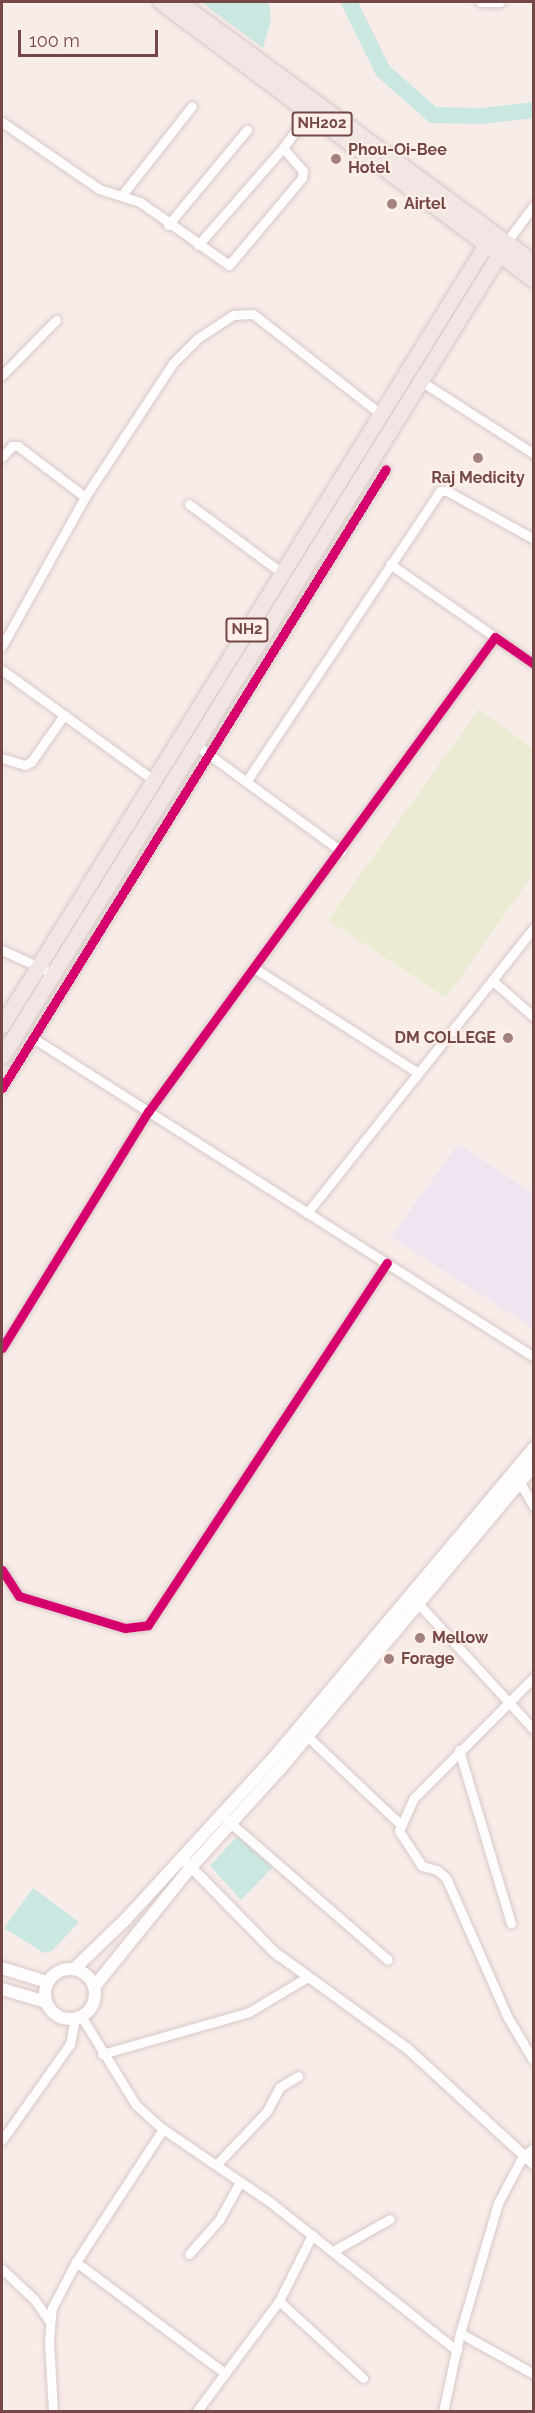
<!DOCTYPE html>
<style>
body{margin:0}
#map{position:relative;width:535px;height:2413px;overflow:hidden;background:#f7ece8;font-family:Raleway,sans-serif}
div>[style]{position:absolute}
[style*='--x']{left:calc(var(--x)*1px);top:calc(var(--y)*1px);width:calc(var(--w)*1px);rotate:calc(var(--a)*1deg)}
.education>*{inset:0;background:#eee5f1}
.green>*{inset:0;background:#eaebd2}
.water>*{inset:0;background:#cae8e1}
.river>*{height:16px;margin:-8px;padding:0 8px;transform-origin:8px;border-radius:8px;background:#cae8e1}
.roads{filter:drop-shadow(0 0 2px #d8c8c6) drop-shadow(0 0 2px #d8c8c6)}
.minor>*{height:9px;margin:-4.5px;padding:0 4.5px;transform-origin:4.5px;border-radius:4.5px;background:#fefcfc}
.tertiary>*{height:10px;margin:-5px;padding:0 5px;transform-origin:5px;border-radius:5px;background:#fefcfc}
.secondary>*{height:12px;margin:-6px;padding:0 6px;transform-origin:6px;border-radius:6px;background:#fefcfc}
.secondary>.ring{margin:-6px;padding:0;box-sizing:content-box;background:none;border:12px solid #fefcfc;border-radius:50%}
.trunk>*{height:15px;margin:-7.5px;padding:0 7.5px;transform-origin:7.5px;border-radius:7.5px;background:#f2e6e4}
.cycleway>*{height:9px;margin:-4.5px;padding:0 4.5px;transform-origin:4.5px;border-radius:4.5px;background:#d6006c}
.dots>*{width:16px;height:16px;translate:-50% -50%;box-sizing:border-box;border:3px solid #ffefe9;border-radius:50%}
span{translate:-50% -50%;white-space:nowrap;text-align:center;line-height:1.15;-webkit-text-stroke:4.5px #ffefe9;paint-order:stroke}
.shield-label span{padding:2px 4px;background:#ffefe9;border:2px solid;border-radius:4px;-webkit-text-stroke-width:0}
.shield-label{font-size:15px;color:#754847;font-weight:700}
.poi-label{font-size:16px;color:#754847;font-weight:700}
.left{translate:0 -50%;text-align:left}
.right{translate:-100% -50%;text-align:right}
.frame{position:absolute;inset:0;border:3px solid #754847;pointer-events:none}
.scale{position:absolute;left:18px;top:30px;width:140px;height:27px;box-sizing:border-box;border:3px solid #754847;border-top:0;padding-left:8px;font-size:18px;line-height:21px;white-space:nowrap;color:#754847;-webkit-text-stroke:4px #ffefe9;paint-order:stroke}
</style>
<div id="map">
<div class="education">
<i style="clip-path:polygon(458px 1144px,533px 1193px,533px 1328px,391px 1237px)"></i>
</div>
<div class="green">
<i style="clip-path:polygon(479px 709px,533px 749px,533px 874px,446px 998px,328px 920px)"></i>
</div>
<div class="water">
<i style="clip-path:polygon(201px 2px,269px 3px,271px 20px,263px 48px)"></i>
<i style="clip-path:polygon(237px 1836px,273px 1867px,241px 1900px,210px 1866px)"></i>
<i style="clip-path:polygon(33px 1888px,79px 1922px,52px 1951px,44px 1953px,4px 1928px)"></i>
</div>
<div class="river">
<i style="--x:349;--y:2;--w:77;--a:63.8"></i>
<i style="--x:383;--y:71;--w:67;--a:41.3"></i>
<i style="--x:433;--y:115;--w:49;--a:1.2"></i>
<i style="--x:482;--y:116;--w:52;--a:-6.6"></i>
</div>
<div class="roads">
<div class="minor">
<i style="--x:480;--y:2;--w:20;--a:0"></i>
<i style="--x:2;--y:122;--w:118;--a:34.6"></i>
<i style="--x:99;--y:189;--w:43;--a:17.6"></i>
<i style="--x:140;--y:202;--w:109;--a:35.3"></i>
<i style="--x:229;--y:265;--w:114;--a:-50"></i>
<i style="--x:302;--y:178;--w:7;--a:-82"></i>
<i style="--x:303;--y:171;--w:30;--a:-131"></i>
<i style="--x:283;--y:148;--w:48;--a:-54.3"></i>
<i style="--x:122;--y:195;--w:113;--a:-51.8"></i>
<i style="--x:168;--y:225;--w:124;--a:-50.3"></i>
<i style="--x:506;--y:243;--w:47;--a:-53.6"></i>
<i style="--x:198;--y:245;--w:129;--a:-48.8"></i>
<i style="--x:2;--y:375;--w:77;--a:-45.5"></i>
<i style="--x:422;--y:382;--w:133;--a:32.7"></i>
<i style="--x:2;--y:457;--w:15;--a:-48"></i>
<i style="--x:12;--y:446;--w:6;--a:0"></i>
<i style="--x:18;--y:446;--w:84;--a:37.3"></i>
<i style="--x:85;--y:497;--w:171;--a:119.1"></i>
<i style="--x:85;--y:497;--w:160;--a:-56.7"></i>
<i style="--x:173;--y:363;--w:35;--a:-45"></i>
<i style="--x:198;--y:338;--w:42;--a:-33.3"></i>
<i style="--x:233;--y:315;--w:20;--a:-3"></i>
<i style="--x:253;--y:314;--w:165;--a:38.1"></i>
<i style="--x:189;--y:504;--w:116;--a:36.6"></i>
<i style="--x:390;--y:564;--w:128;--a:34.8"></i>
<i style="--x:2;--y:670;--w:189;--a:36"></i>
<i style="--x:196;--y:745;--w:180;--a:36.2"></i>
<i style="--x:2;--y:758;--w:24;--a:17"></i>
<i style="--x:25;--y:765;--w:7;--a:-27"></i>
<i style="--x:31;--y:762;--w:57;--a:-54.9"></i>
<i style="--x:246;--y:782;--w:350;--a:-56.3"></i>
<i style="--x:440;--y:491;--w:7;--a:0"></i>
<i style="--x:447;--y:491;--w:99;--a:28.9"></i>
<i style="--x:2;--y:950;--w:55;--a:24.7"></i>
<i style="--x:254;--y:968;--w:195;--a:32.6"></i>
<i style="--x:492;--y:980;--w:56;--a:41.4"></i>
<i style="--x:33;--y:1038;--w:594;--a:32.49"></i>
<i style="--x:2;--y:1088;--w:728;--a:-58.19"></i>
<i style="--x:307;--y:1213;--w:364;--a:-51.5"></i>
<i style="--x:2;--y:1348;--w:278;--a:-58.3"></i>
<i style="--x:148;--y:1112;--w:588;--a:-53.85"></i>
<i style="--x:495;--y:637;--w:47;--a:34.7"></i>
<i style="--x:519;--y:1481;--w:30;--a:60"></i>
<i style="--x:2;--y:1570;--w:31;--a:57"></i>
<i style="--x:19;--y:1596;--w:111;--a:16.8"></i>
<i style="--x:125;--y:1628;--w:23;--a:-7"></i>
<i style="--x:148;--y:1625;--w:434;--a:-56.6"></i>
<i style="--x:415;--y:1600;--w:176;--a:47.5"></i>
<i style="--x:307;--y:1736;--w:128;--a:43.4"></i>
<i style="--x:459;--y:1750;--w:181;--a:73.3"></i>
<i style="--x:227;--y:1820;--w:213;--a:41"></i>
<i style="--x:81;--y:2016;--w:105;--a:58.3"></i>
<i style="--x:136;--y:2105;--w:36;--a:42"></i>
<i style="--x:163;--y:2129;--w:130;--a:34.3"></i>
<i style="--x:270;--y:2202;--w:239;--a:38.5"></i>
<i style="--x:102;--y:2054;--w:153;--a:-15.9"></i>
<i style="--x:249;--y:2012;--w:66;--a:-30.8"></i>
<i style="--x:533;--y:2060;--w:51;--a:-120.6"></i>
<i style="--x:507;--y:2016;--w:151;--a:-113.8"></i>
<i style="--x:446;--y:1878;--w:12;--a:-138"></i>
<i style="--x:437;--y:1870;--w:16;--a:-165"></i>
<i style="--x:422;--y:1866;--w:42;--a:-123.3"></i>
<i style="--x:399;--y:1831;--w:35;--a:-66"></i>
<i style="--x:413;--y:1799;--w:172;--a:-45.2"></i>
<i style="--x:2;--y:2140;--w:118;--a:-54.7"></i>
<i style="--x:70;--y:2044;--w:26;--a:-79"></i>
<i style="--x:216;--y:2165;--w:74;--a:-46.6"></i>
<i style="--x:267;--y:2111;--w:27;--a:-62"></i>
<i style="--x:280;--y:2087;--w:21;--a:-31"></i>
<i style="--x:333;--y:2251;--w:65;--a:-29.3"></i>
<i style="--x:189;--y:2254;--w:45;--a:-48.6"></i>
<i style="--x:219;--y:2220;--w:43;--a:-61.1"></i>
<i style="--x:76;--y:2262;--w:184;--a:36.8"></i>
<i style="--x:2;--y:2269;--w:44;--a:43.2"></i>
<i style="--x:34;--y:2299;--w:28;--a:55"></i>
<i style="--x:279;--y:2301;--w:114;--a:42.5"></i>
<i style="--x:460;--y:2333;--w:85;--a:29"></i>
<i style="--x:197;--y:2411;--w:137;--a:-53.3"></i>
<i style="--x:279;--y:2301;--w:74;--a:-63.4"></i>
<i style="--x:53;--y:2412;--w:72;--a:-93.2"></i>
<i style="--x:49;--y:2340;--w:32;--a:-85"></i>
<i style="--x:52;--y:2308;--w:52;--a:-62.4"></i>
<i style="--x:76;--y:2262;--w:159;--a:-56.8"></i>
<i style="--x:443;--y:2412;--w:81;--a:-77.9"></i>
<i style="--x:460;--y:2333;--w:135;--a:-73.7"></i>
<i style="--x:498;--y:2203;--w:53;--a:-62"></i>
<i style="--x:523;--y:2156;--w:14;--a:-36"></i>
</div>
<div class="tertiary">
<i style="--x:186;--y:1862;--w:126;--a:45.6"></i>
<i style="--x:274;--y:1952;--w:165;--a:35.9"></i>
<i style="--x:408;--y:2049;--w:171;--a:42.6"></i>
</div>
<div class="secondary">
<i style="--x:2;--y:1968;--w:47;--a:17.3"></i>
<i style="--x:74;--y:1969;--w:72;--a:-43.9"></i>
<i style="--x:126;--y:1919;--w:224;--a:-47.5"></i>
<i style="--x:277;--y:1754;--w:400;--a:-50"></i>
<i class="ring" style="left:45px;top:1969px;width:38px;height:38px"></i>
<i style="--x:94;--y:1987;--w:154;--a:-51.1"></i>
<i style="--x:191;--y:1867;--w:132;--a:-47.8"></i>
<i style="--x:280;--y:1769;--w:396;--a:-50.1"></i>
<i style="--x:2;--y:1989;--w:46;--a:16.5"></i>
</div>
<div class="trunk">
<i style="--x:161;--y:2;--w:465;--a:36.7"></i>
<i style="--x:179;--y:2;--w:441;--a:36.3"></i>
<i style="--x:2;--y:1025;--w:932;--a:-58.2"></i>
<i style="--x:2;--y:1056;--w:957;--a:-58.2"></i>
</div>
</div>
<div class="cycleway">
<i style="--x:2;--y:1088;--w:728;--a:-58.19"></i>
<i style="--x:2;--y:1348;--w:278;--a:-58.3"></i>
<i style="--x:148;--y:1112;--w:588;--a:-53.85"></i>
<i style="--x:495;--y:637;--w:47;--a:34.7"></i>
<i style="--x:2;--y:1570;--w:31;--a:57"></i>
<i style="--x:19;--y:1596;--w:111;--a:16.8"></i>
<i style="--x:125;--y:1628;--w:23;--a:-7"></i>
<i style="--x:148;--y:1625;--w:434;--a:-56.6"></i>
</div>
<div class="dots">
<i style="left:336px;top:159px;background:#a2817f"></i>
<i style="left:392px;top:204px;background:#a2817f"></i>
<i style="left:478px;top:458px;background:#a2817f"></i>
<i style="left:508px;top:1038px;background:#a2817f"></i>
<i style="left:420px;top:1638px;background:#a2817f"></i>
<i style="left:389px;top:1659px;background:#a2817f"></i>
</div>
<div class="shield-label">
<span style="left:322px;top:124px">NH202</span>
<span style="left:247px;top:630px">NH2</span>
</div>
<div class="poi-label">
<span class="left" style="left:348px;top:159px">Phou-Oi-Bee<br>Hotel</span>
<span class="left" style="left:404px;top:204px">Airtel</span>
<span style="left:478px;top:478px">Raj Medicity</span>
<span class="right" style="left:496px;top:1038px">DM COLLEGE</span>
<span class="left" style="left:432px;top:1638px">Mellow</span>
<span class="left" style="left:401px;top:1659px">Forage</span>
</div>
<div class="frame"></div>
<div class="scale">100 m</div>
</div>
